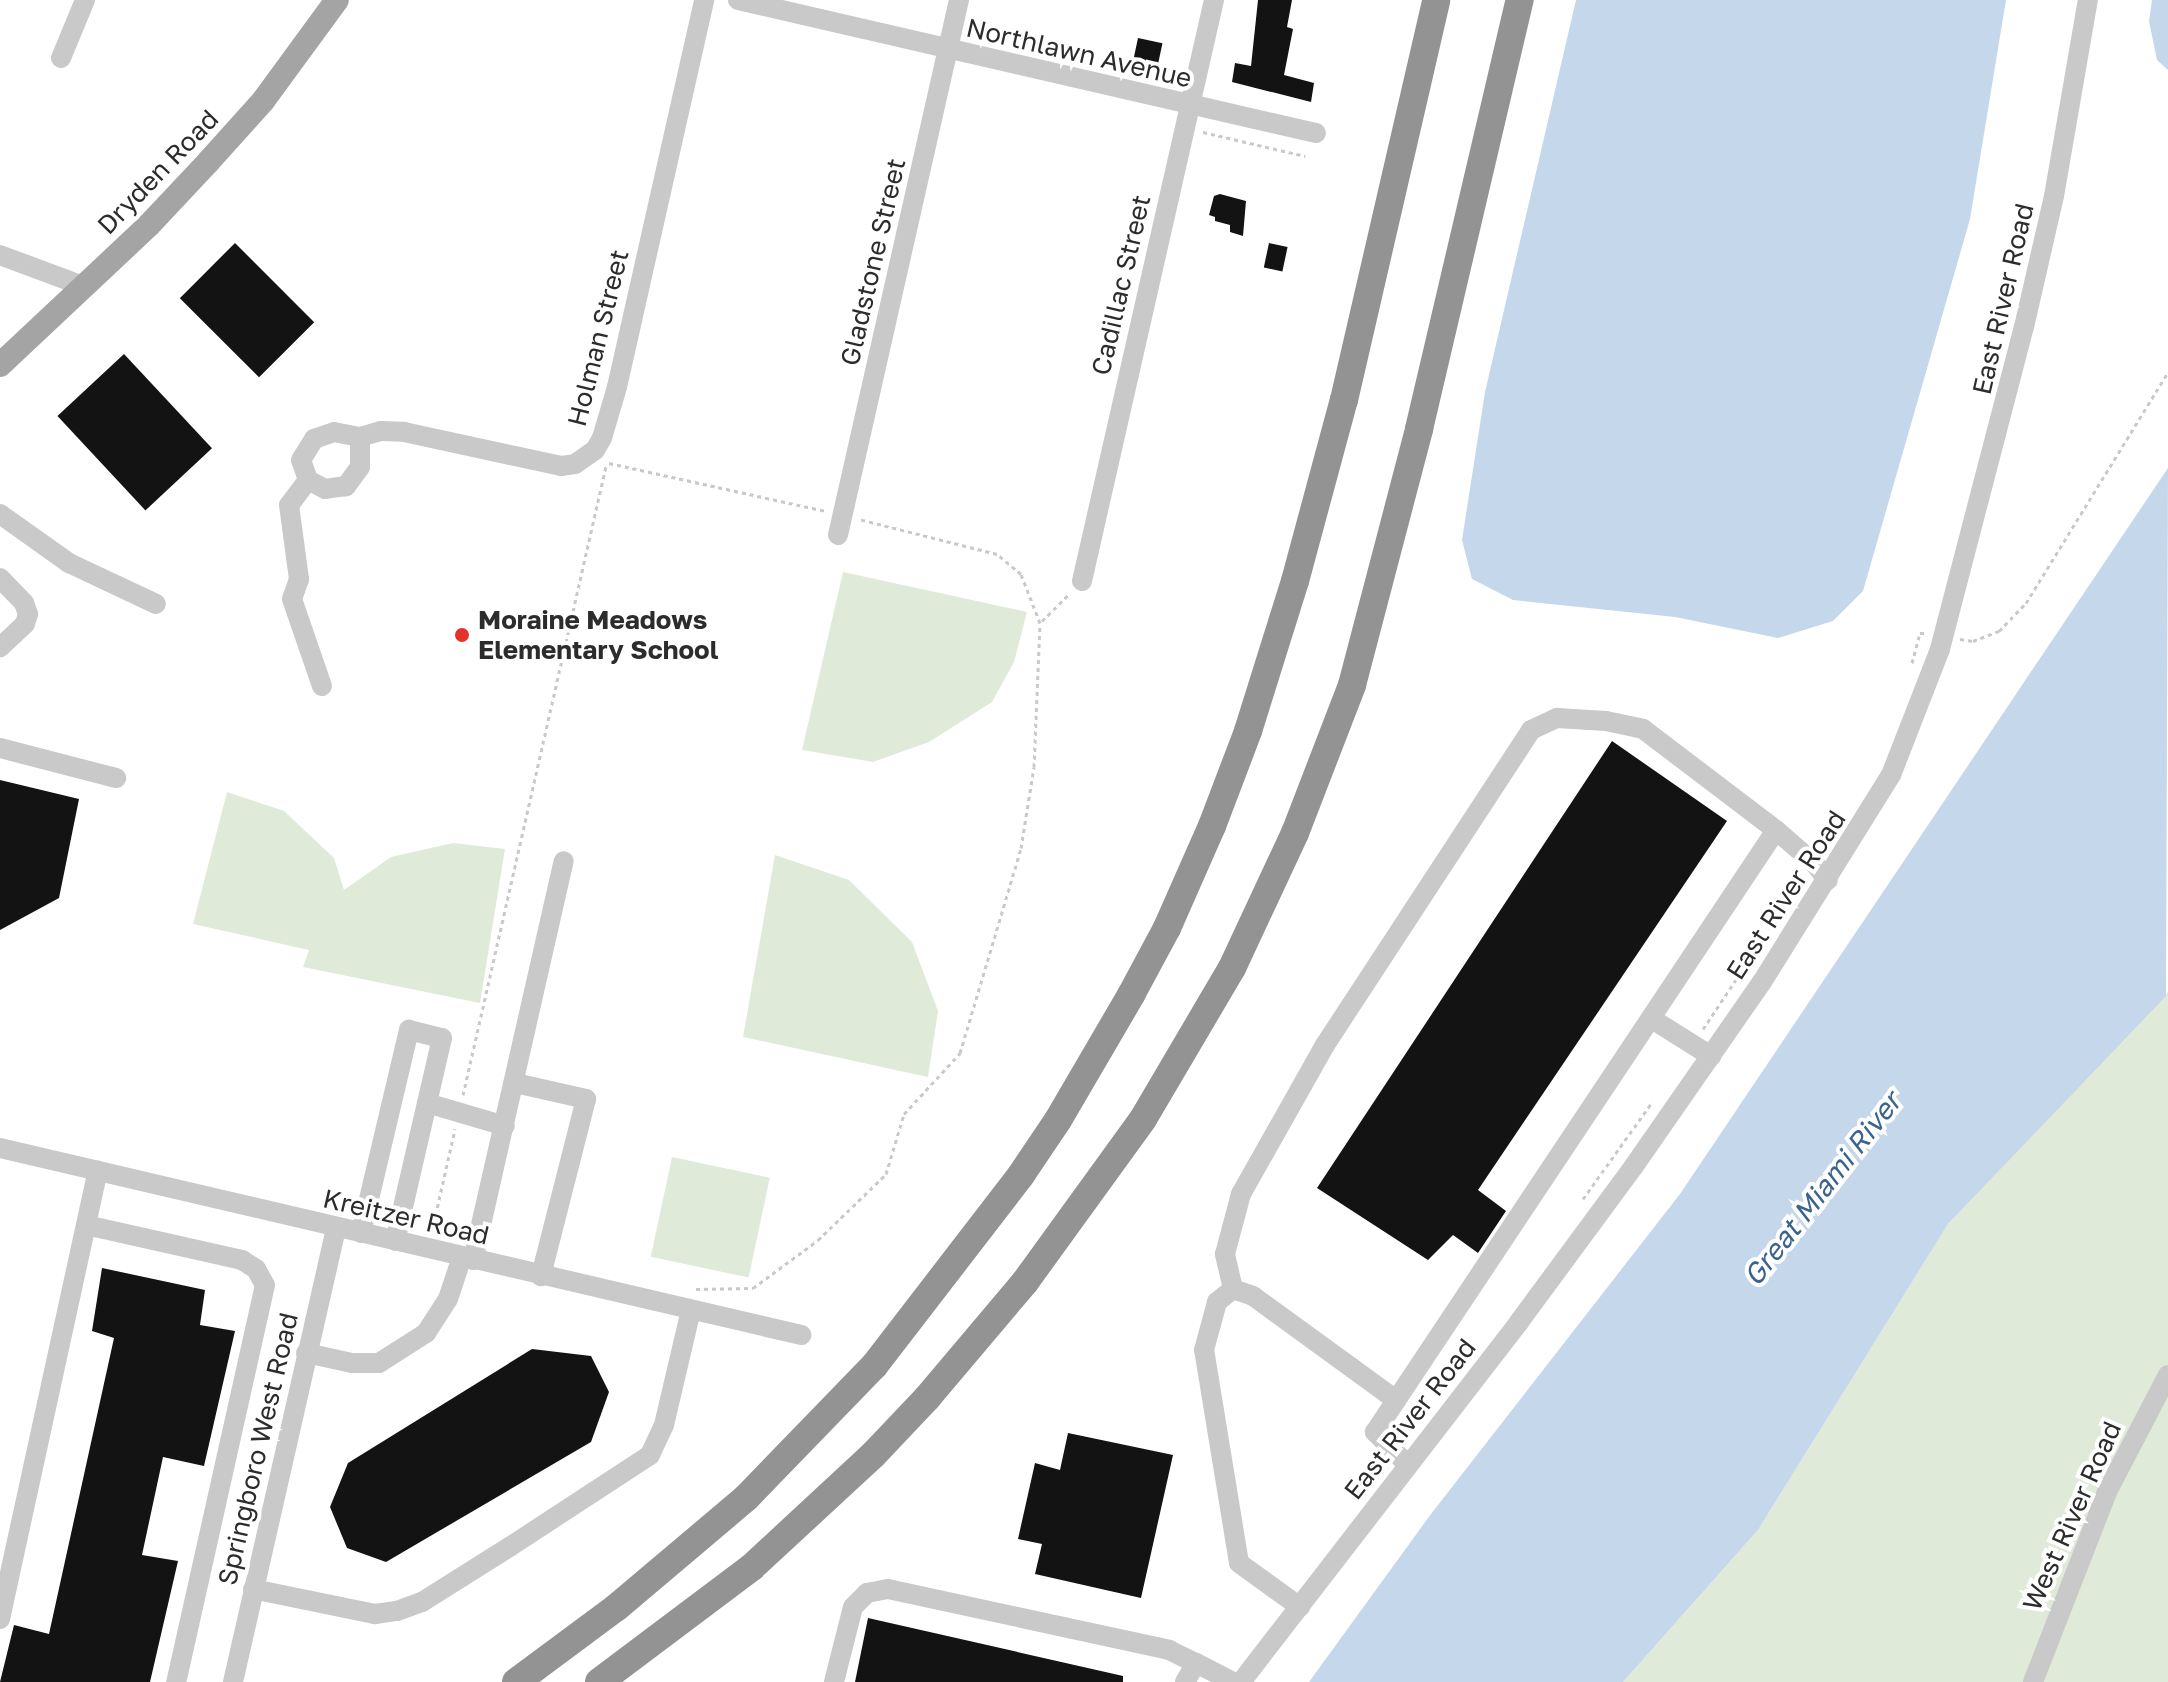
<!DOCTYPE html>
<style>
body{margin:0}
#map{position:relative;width:2168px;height:1682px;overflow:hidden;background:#fff;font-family:"Golos Text",sans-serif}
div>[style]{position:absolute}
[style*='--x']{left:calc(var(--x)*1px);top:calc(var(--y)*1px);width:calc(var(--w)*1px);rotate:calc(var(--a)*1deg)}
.green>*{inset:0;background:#e0ead9;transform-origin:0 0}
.water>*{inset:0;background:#c4d7eb}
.building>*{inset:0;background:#131313;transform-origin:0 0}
.path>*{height:3px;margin-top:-1.5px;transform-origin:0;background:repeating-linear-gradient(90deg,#c9c9c9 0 4px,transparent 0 8px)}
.minor>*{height:20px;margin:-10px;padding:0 10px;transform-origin:10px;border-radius:10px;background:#c9c9c9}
.major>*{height:24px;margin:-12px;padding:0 12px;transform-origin:12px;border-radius:12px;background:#a4a4a4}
.highway>*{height:28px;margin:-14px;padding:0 14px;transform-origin:14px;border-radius:14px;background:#939393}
.dots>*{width:22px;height:22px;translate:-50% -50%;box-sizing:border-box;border:4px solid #fff;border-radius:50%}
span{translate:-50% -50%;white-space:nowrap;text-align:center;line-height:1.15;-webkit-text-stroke:8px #fff;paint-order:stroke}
.street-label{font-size:26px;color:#2c2c2c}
.poi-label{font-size:26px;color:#2c2c2c;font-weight:700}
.left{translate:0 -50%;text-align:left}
.water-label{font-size:28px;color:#3a648e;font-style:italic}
</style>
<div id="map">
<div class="green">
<i style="clip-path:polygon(843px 572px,1027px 612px,1014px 662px,992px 702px,929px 742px,873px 762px,802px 750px)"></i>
<i style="clip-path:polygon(227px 792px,284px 811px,334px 858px,344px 890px,391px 857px,453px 843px,505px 849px,480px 1003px,303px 967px,309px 950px,193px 924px)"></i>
<i style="clip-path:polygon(775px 855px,849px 880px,912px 942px,938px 1011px,928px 1077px,743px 1037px)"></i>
<i style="clip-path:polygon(2168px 992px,2168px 1682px,1623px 1682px,1758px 1530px,1948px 1224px)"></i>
<i style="left:672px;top:1157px;width:100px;height:102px;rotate:12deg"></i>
</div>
<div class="water">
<i style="clip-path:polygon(1576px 0,2006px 0,1970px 219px,1863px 591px,1833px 621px,1778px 638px,1675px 617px,1513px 600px,1472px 579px,1462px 540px,1485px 392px)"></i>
<i style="clip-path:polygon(2152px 0,2168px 0,2168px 70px,2157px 60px,2149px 21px)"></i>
<i style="clip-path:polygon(2168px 468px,2166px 996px,1948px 1224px,1758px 1530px,1623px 1682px,1309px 1682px,1431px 1514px,1680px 1194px)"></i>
</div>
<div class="building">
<i style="clip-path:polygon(1258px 0,1292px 0,1287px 27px,1293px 29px,1284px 75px,1314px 83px,1311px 102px,1232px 82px,1235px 63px,1251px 66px)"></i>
<i style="left:1138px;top:38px;width:25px;height:23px;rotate:12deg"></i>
<i style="clip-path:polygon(1220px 194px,1246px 201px,1243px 236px,1230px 232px,1230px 225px,1215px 221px,1215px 217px,1209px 215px,1214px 196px)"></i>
<i style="left:235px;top:243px;width:112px;height:78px;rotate:45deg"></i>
<i style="left:1269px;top:243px;width:19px;height:25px;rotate:12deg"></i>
<i style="left:124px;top:354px;width:129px;height:91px;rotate:47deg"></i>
<i style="clip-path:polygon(1612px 741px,1727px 821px,1478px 1190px,1506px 1211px,1478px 1253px,1453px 1235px,1428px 1260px,1317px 1188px)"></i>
<i style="clip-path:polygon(0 780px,79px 799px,59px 898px,0 930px)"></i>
<i style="clip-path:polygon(102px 1268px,205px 1290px,200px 1325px,235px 1331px,204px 1466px,163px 1457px,142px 1555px,178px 1561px,150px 1682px,0 1682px,14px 1625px,49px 1634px,114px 1338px,92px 1331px)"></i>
<i style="clip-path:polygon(532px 1349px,591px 1356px,609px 1392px,591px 1442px,386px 1562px,347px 1548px,330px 1507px,348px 1463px)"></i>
<i style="clip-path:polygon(1068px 1433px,1173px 1455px,1141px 1598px,1035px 1574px,1042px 1544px,1018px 1539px,1035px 1463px,1060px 1470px)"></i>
<i style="clip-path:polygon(868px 1618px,1123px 1676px,1123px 1682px,855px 1682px)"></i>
</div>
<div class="path">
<i style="--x:1203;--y:132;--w:105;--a:13.2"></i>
<i style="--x:609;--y:463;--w:221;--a:12.5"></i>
<i style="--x:1042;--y:621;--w:37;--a:-45"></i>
<i style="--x:1960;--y:639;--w:13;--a:9"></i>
<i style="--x:1973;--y:641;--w:28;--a:-21"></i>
<i style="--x:1999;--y:631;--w:39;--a:-46"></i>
<i style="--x:2026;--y:603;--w:271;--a:-58.4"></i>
<i style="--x:1912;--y:663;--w:31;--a:-75"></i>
<i style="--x:1920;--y:633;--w:5;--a:0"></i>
<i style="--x:1703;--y:1029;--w:124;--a:-56.2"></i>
<i style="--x:463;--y:1095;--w:645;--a:-77.19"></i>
<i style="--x:1583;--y:1199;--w:120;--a:-54.5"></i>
<i style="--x:432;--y:1231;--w:105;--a:-77.3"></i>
<i style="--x:696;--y:1289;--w:57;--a:-1"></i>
<i style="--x:753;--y:1288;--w:81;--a:-36.4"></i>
<i style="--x:818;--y:1240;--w:95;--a:-44.1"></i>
<i style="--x:886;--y:1174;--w:63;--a:-73.3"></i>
<i style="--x:904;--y:1114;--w:83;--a:-47.4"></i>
<i style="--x:960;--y:1053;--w:214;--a:-73.4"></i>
<i style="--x:1021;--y:848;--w:82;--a:-80.9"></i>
<i style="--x:1034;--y:767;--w:144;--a:-87.6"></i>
<i style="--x:1040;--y:623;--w:53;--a:-111.2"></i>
<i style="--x:1021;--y:574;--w:31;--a:-140"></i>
<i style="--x:997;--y:554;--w:142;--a:-165.8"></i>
</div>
<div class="minor">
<i style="--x:738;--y:0;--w:593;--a:12.96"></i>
<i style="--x:61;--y:58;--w:63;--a:-67.5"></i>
<i style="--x:0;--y:255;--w:89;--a:20.5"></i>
<i style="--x:360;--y:437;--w:30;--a:90"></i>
<i style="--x:360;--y:467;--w:24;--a:126"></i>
<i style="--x:346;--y:486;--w:21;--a:172"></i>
<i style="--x:325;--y:489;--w:19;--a:-152"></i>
<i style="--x:308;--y:480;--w:21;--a:-109"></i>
<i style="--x:301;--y:460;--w:25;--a:-58"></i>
<i style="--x:314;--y:439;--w:21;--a:-19"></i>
<i style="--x:334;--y:432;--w:26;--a:11"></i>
<i style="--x:360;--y:437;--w:22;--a:-16"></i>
<i style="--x:381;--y:431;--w:23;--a:2"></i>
<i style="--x:404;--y:432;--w:161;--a:12.2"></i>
<i style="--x:561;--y:466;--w:14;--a:-8"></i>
<i style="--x:575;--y:464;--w:24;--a:-35"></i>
<i style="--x:595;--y:450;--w:14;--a:-60"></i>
<i style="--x:602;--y:438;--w:53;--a:-73.6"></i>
<i style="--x:617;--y:387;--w:397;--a:-77.3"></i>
<i style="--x:308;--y:480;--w:31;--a:127"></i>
<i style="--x:289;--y:505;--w:75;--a:82.3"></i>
<i style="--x:299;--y:579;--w:21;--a:109"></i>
<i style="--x:292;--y:599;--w:92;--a:71"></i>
<i style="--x:0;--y:514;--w:85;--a:35.4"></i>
<i style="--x:69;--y:563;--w:96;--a:25.2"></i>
<i style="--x:838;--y:535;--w:549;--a:-77.26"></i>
<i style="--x:0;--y:578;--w:35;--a:46"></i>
<i style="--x:24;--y:603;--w:12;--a:70"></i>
<i style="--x:28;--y:614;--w:10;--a:107"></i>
<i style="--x:25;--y:624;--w:34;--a:137"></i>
<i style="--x:1082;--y:581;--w:596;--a:-77.2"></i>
<i style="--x:0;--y:748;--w:120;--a:14.5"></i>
<i style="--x:1652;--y:1019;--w:70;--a:32.1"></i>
<i style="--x:515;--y:1083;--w:73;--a:12.7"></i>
<i style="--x:586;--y:1099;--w:183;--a:104.3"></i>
<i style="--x:427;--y:1103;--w:81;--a:16.4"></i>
<i style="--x:0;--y:1148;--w:823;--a:13.14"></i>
<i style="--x:86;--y:1225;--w:160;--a:12.6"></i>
<i style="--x:242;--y:1260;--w:17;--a:33"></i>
<i style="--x:256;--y:1269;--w:18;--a:61"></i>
<i style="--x:265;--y:1285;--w:407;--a:102.6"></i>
<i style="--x:361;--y:1233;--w:209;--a:-76.7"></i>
<i style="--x:409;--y:1030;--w:34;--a:14"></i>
<i style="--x:442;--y:1038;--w:208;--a:103"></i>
<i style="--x:473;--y:1260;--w:409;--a:-77.2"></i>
<i style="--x:1233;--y:1289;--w:36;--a:-103"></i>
<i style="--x:1225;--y:1254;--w:62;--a:-75.1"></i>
<i style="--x:1241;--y:1194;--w:171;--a:-60.6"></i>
<i style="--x:1325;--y:1045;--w:376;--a:-56.8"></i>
<i style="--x:1531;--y:730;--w:29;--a:-25"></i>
<i style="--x:1557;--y:718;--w:49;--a:3.5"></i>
<i style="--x:1606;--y:721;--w:38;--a:12"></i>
<i style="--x:1643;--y:729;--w:167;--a:37.2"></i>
<i style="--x:306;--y:1353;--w:47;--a:12.3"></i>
<i style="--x:352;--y:1363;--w:27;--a:0"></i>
<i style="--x:379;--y:1363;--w:56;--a:-32.6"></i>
<i style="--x:426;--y:1333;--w:40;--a:-57.1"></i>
<i style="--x:448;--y:1299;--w:44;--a:-71.6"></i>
<i style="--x:1408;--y:1465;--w:47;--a:-135"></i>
<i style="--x:1375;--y:1432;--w:723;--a:-56.33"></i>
<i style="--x:1776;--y:830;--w:50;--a:41"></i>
<i style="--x:1814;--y:863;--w:22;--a:51"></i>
<i style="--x:253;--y:1589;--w:125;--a:11.6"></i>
<i style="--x:375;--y:1614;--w:22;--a:-8"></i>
<i style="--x:397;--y:1611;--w:27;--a:-20"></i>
<i style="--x:422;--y:1602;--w:105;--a:-32.2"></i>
<i style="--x:511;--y:1546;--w:166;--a:-33.2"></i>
<i style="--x:650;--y:1455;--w:33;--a:-65"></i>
<i style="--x:664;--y:1425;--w:118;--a:-76.8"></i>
<i style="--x:1300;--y:1607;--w:75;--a:-144.2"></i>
<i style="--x:1239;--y:1563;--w:216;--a:-99.3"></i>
<i style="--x:1204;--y:1350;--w:50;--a:-74.8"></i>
<i style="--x:1217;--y:1302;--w:21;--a:-39"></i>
<i style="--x:1233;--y:1289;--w:21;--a:19"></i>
<i style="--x:1253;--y:1296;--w:177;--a:36"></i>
<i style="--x:0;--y:1619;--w:459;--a:-77.7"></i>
<i style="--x:233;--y:1682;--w:466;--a:-77.2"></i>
<i style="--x:834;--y:1682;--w:77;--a:-75.8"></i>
<i style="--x:853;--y:1607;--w:20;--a:-45"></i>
<i style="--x:867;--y:1593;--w:21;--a:-11"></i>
<i style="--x:888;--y:1589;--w:288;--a:12.2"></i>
<i style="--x:1169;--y:1650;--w:30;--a:26"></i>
<i style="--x:1185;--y:1682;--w:22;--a:-60"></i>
<i style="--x:1196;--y:1663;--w:42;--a:27.2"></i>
<i style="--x:1241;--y:1682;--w:455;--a:-52.3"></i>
<i style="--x:1519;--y:1322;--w:194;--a:-53.6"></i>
<i style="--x:1634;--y:1166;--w:224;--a:-55.2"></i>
<i style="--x:1762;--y:982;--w:244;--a:-58.1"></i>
<i style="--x:1891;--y:775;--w:135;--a:-68.7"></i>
<i style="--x:1940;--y:649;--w:333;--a:-75.4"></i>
<i style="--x:2024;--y:327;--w:134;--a:-77.1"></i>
<i style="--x:2054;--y:196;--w:199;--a:-80.2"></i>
<i style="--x:2033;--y:1682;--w:204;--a:-68.7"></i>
<i style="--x:2107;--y:1492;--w:132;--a:-62.5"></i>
</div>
<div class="major">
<i style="--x:0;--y:365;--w:204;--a:-43.2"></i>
<i style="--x:149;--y:225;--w:88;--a:-46.8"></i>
<i style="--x:209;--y:161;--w:81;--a:-48"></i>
<i style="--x:263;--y:101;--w:125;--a:-53.8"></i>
</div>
<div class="highway">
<i style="--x:516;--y:1682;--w:126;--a:-36.6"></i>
<i style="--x:617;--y:1607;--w:169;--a:-40.2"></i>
<i style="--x:746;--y:1498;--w:184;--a:-45.9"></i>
<i style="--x:874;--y:1366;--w:241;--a:-52.4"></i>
<i style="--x:1021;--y:1175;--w:66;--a:-56.1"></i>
<i style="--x:1058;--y:1120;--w:145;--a:-59.7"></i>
<i style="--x:1131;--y:995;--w:76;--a:-61.8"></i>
<i style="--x:1167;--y:928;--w:111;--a:-66.2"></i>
<i style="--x:1212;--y:826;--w:102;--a:-69.2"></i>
<i style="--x:1248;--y:731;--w:157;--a:-72.6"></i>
<i style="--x:1295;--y:581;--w:188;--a:-74.9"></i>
<i style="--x:1344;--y:400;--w:410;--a:-77"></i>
<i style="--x:599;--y:1682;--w:191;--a:-36.9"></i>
<i style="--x:752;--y:1567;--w:165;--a:-42.8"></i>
<i style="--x:873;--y:1455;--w:79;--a:-46.5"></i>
<i style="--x:927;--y:1398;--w:152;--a:-49.8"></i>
<i style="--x:1025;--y:1282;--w:201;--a:-54.1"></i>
<i style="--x:1143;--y:1119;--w:175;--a:-59.5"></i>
<i style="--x:1232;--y:968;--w:149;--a:-65"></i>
<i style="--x:1295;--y:833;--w:159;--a:-68.9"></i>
<i style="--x:1352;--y:685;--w:265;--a:-75.3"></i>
<i style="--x:1419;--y:429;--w:441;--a:-76.8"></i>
</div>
<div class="dots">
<i style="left:462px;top:635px;background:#e6322b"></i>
</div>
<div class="street-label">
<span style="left:1079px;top:53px;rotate:13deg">Northlawn Avenue</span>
<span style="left:158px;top:172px;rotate:-46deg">Dryden Road</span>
<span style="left:873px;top:262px;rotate:-77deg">Gladstone Street</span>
<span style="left:1121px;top:285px;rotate:-77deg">Cadillac Street</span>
<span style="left:2003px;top:299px;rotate:-77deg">East River Road</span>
<span style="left:598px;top:338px;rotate:-76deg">Holman Street</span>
<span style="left:1786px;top:895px;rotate:-57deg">East River Road</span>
<span style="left:406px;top:1217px;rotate:13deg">Kreitzer Road</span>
<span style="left:1410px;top:1419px;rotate:-52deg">East River Road</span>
<span style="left:258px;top:1449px;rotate:-77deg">Springboro West Road</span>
<span style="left:2072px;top:1516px;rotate:-66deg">West River Road</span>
</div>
<div class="poi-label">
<span class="left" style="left:478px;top:635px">Moraine Meadows<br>Elementary School</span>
</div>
<div class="water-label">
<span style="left:1822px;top:1189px;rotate:-52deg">Great Miami River</span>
</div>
</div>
